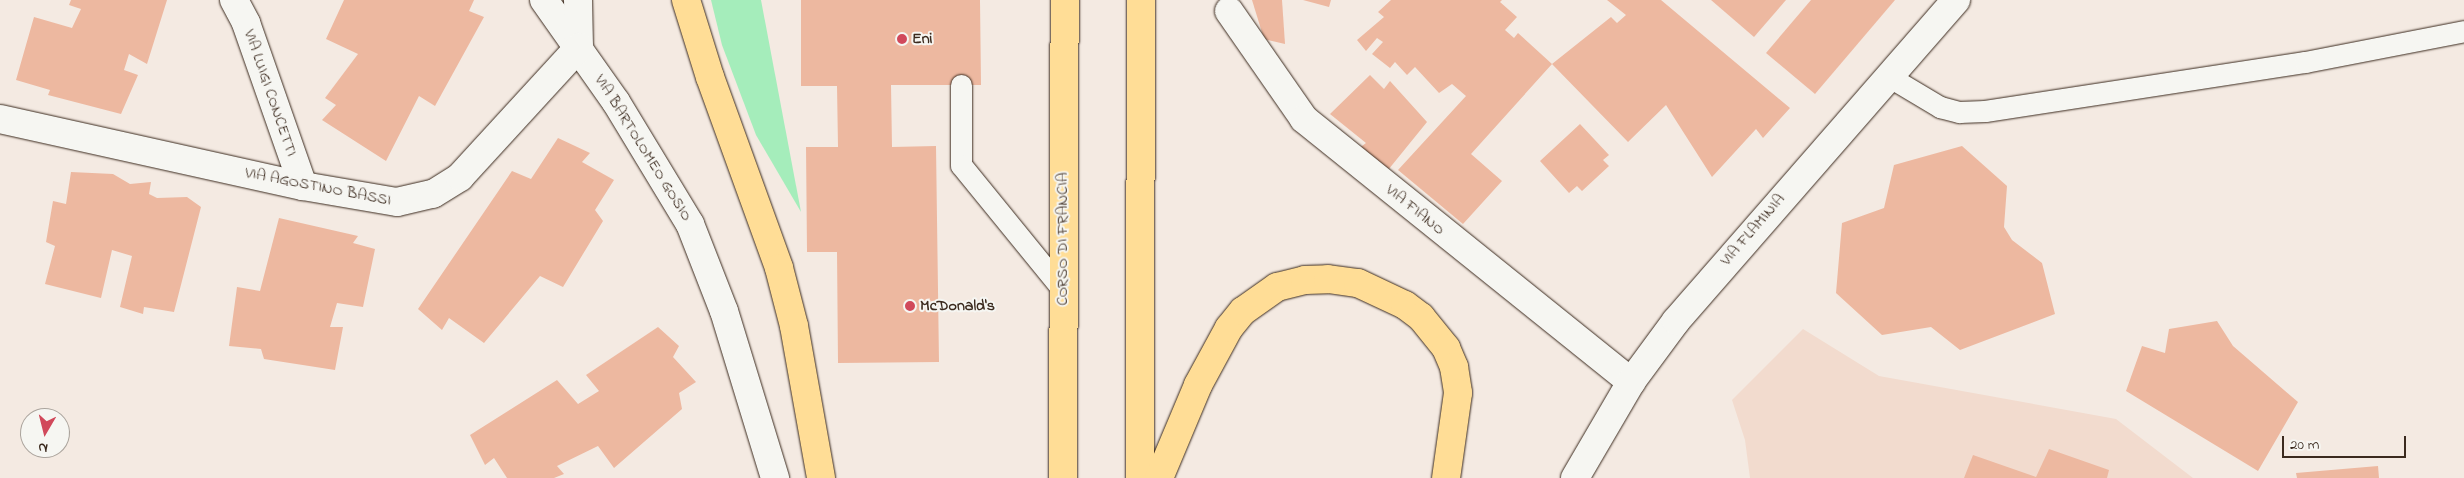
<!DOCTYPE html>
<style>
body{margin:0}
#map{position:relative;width:2464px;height:478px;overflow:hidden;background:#f4eae2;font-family:"Indie Flower",sans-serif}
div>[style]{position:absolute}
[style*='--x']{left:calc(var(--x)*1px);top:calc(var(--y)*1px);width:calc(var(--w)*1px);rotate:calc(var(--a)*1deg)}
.built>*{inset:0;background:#f2dbce}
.green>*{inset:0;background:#a5edbb}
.building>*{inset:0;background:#edb8a0}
.roads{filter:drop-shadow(0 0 1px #3b2a1e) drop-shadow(0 0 1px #3b2a1e)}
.lane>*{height:21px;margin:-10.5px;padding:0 10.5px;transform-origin:10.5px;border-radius:10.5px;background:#f6f6f2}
.street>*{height:28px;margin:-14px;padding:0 14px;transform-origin:14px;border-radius:14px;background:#f6f6f2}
.primary>*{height:28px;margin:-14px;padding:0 14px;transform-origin:14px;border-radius:14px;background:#ffdd96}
.highway>*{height:28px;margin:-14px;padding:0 14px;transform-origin:14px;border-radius:14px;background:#ffdd96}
.dots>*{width:14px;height:14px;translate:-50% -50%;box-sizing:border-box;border:2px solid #f6f6f2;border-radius:50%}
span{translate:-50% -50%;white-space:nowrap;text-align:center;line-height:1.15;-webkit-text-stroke:4px #f6f6f2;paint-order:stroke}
.poi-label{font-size:16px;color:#3b2a1e;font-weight:700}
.left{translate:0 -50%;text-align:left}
.street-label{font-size:16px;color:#3b2a1e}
.north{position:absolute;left:20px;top:408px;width:50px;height:50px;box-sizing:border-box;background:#f6f6f2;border:1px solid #aba49d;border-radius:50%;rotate:188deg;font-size:14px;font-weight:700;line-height:20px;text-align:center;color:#3b2a1e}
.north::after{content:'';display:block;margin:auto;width:18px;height:22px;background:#d1495b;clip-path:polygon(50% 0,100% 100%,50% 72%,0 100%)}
.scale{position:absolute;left:2282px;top:436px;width:124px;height:22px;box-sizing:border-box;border:2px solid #3b2a1e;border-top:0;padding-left:6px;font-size:15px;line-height:18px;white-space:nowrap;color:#3b2a1e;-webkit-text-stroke:4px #f6f6f2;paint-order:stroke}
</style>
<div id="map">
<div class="built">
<i style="clip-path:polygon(1803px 329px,1879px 376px,2116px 419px,2193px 478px,1750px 478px,1745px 440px,1732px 400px)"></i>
</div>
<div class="green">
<i style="clip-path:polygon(711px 0,761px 0,801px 212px,756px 135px,722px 45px)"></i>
</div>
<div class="building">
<i style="clip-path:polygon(71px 0,167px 0,147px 64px,129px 54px,124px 70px,138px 75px,121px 114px,48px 95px,50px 90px,16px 80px,34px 17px,72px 28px,81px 9px,69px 5px)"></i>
<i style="clip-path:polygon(344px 0,474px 0,469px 11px,484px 17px,435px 106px,419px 96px,386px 161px,322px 120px,336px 105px,325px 98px,358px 54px,326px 39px)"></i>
<i style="clip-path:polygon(801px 0,980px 0,981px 85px,891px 85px,892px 147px,936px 146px,939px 362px,838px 363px,837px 252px,807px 252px,806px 147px,838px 147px,837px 86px,801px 86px)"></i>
<i style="clip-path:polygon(1252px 0,1282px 0,1285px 44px,1264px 39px)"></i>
<i style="clip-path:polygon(1303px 0,1331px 0,1329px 7px)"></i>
<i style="clip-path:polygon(1391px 0,1502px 0,1500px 2px,1517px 17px,1505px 30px,1514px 38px,1518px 33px,1552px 64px,1611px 17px,1617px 23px,1626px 15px,1607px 0,1661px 0,1790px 108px,1763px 138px,1756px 129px,1712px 177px,1666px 105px,1628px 142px,1552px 64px,1471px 154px,1502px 181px,1463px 224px,1398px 170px,1466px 96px,1452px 84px,1439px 93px,1415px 67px,1407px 75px,1395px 62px,1390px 68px,1372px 54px,1383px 42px,1377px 38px,1366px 51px,1357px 40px,1384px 17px,1378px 12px)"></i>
<i style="clip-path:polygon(1711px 0,1786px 0,1754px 37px)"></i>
<i style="clip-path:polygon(1811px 0,1895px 0,1815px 94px,1766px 53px)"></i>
<i style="clip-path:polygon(1370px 75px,1384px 89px,1390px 81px,1427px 122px,1384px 175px,1354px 152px,1366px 143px,1330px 114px)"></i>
<i style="clip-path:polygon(1580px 124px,1609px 155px,1603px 160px,1609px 166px,1582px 191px,1577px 186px,1569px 193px,1540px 161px)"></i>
<i style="clip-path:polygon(558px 138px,590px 153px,582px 162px,614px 180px,595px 210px,603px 221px,563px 287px,540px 276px,484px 343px,449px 318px,442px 330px,418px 309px,512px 171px,531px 179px)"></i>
<i style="clip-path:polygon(1962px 146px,2007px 186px,2004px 227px,2012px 240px,2042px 263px,2055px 314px,1960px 350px,1931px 327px,1882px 335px,1836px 293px,1842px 223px,1884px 208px,1894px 165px)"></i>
<i style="clip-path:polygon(71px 172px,113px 174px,130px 184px,151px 182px,149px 194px,157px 198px,187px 197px,201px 207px,174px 312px,144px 307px,143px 314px,120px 307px,132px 256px,112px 250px,101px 298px,45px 284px,55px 246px,46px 242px,53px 201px,66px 204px)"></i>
<i style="clip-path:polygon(279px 218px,358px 236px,353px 243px,375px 249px,363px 307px,337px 303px,330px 327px,343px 327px,335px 370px,264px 359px,261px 349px,229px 346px,237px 287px,260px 291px)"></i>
<i style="clip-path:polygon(2217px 321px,2233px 346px,2298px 402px,2258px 471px,2126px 391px,2142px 346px,2165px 353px,2169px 329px)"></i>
<i style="clip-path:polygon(658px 327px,679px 346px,673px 357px,696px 382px,679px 393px,682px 409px,614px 468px,598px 446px,557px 466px,564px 474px,554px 478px,507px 478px,494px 458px,485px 465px,470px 435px,557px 380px,578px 404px,599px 391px,586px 375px)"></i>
<i style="clip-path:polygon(2049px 449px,2109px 470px,2107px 478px,1964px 478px,1973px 455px,2036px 477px)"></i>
<i style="clip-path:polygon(2378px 466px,2379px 478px,2297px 478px,2296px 473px)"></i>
</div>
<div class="roads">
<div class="lane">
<i style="--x:1888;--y:76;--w:61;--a:30.8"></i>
<i style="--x:1940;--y:107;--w:20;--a:15"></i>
<i style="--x:1959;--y:112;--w:26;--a:-2"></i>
<i style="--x:1985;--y:111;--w:324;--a:-8.7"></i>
<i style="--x:2305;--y:62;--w:162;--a:-11"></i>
<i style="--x:961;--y:85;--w:80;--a:90"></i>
<i style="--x:961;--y:165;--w:161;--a:50.8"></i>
</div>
<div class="street">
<i style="--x:234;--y:0;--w:26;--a:62"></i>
<i style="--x:246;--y:23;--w:173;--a:70.7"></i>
<i style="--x:544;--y:0;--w:125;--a:54.8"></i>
<i style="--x:616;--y:102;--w:143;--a:58.8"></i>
<i style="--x:690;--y:224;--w:93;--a:68.7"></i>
<i style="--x:724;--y:311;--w:175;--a:73"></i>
<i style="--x:578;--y:0;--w:47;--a:88.8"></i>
<i style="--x:1229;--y:11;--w:131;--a:55.2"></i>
<i style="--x:1304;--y:119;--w:420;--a:38.8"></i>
<i style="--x:0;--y:119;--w:310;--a:12.5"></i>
<i style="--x:303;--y:186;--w:95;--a:9.7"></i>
<i style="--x:397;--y:202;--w:37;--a:-13"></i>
<i style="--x:433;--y:194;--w:32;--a:-32"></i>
<i style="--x:460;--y:177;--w:176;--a:-47.5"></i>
<i style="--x:1575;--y:478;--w:111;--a:-59.7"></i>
<i style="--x:1631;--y:382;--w:76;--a:-53.6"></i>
<i style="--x:1676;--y:321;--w:426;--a:-48.9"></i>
</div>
<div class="primary">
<i style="--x:1063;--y:478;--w:478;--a:-89.8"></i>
<i style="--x:1140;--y:478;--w:478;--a:-89.9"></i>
</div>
<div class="highway">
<i style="--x:686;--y:0;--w:81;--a:72.7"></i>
<i style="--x:710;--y:77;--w:203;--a:70.1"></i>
<i style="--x:779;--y:268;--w:60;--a:75.5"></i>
<i style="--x:794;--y:326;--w:154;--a:79.9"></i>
<i style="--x:1159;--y:478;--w:101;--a:-67.2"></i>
<i style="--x:1198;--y:385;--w:65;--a:-61.5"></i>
<i style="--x:1229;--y:328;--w:22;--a:-51"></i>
<i style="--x:1243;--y:311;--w:42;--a:-35.2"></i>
<i style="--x:1277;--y:287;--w:29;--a:-14"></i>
<i style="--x:1305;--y:280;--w:23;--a:-2"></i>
<i style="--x:1328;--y:279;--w:30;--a:8"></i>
<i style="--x:1358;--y:283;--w:52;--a:25.1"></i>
<i style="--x:1405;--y:305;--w:20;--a:37"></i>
<i style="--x:1421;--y:317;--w:40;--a:51"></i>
<i style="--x:1446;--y:348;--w:21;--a:67"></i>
<i style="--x:1454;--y:367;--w:26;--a:81"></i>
<i style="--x:1458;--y:393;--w:86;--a:98"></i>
</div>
</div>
<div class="dots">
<i style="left:902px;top:39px;background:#d1495b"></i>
<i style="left:910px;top:306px;background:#d1495b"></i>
</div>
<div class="poi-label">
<span class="left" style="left:912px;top:39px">Eni</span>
<span class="left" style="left:920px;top:306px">McDonald's</span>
</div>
<div class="street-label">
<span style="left:270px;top:93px;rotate:71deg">VIA LUIGI CONCETTI</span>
<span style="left:643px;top:148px;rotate:58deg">VIA BARTOLOMEO GOSIO</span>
<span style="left:318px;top:187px;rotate:11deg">VIA AGOSTINO BASSI</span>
<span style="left:1415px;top:210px;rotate:39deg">VIA FIANO</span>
<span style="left:1753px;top:230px;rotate:-49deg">VIA FLAMINIA</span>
<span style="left:1063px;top:239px;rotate:-90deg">CORSO DI FRANCIA</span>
</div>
<div class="north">N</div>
<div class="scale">20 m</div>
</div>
